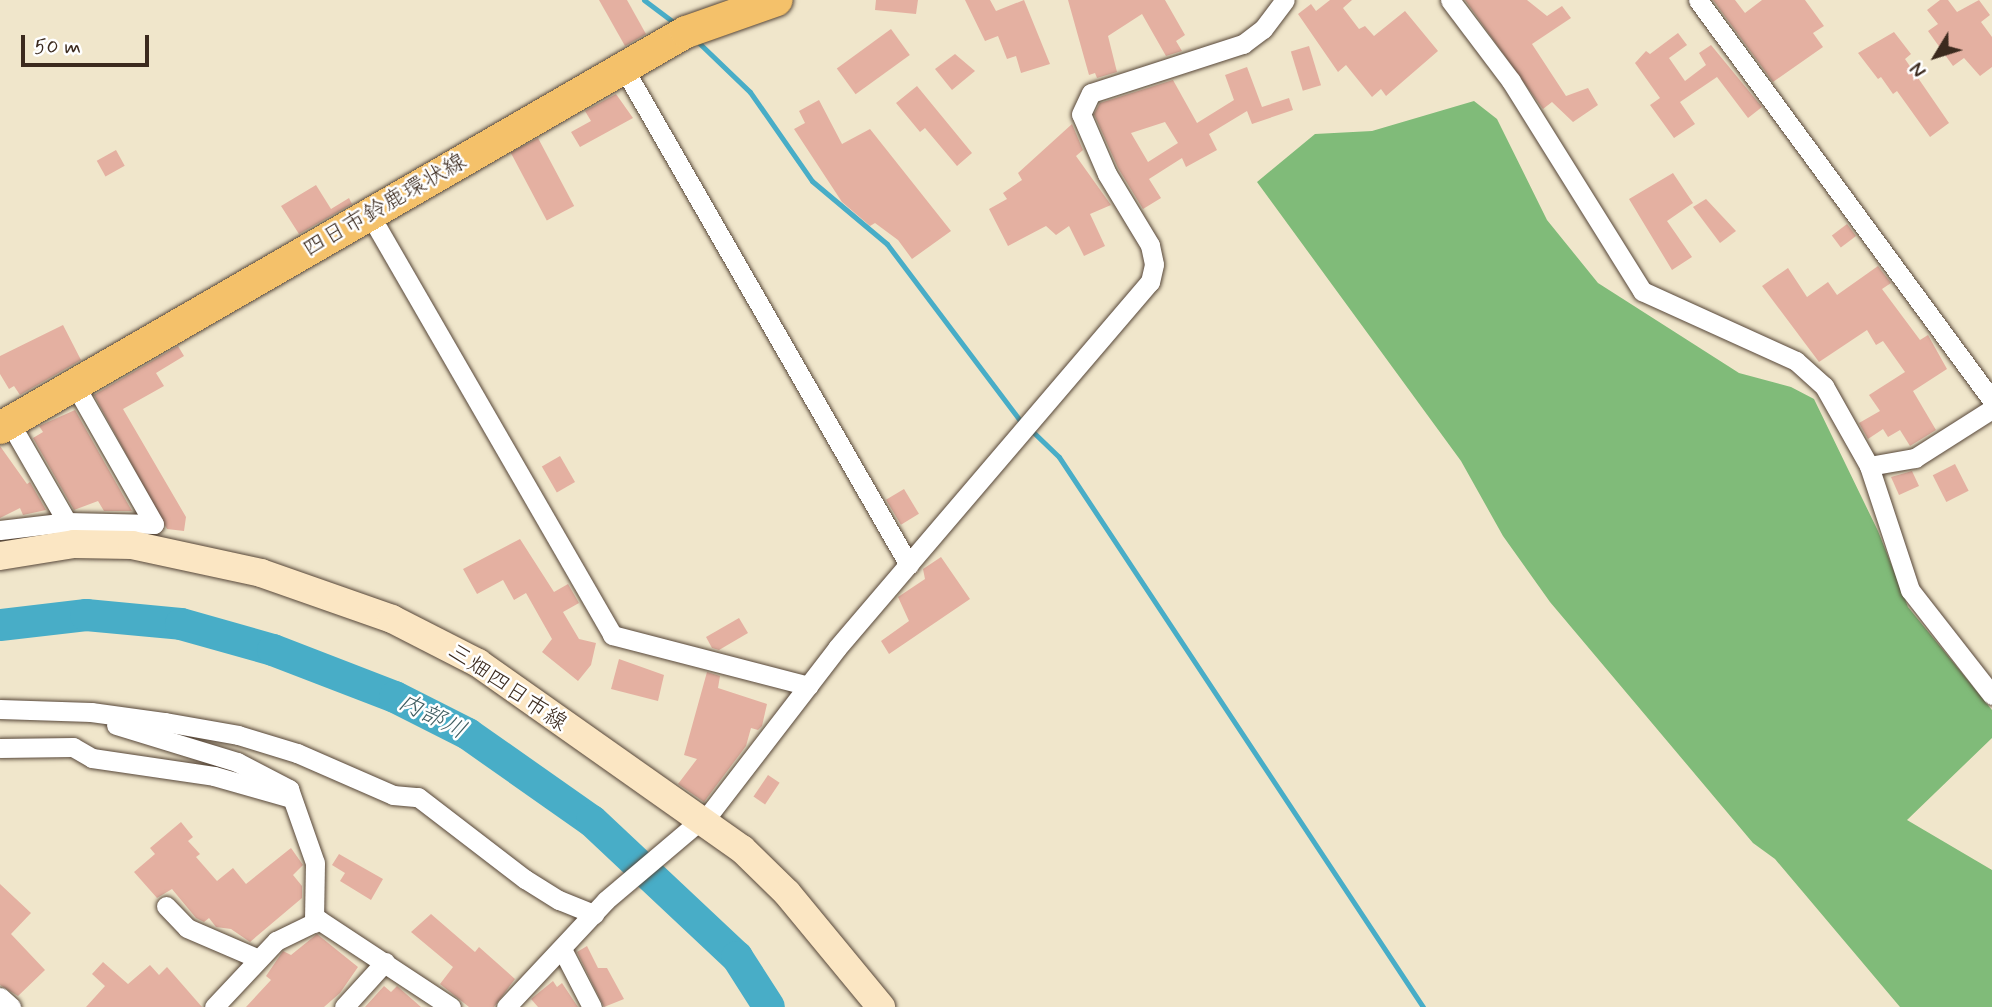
<!DOCTYPE html>
<meta charset="utf-8">
<style>
body{margin:0}
#map{position:relative;width:1992px;height:1007px;overflow:hidden;background:#f0e6cb;font-family:Mynerve,"Klee One",sans-serif}
div>[style]{position:absolute}
[style*='--x']{left:calc(var(--x)*1px);top:calc(var(--y)*1px);width:calc(var(--w)*1px);rotate:calc(var(--a)*1deg)}
.forest>*{inset:0;background:#80bb79}
.stream>*{height:5px;margin:-2.5px;padding:0 2.5px;transform-origin:2.5px;border-radius:2.5px;background:#48adc7}
.river>*{height:32px;margin:-16px;padding:0 16px;transform-origin:16px;border-radius:16px;background:#48adc7}
.building>*{inset:0;background:#e4b0a1;transform-origin:0 0}
.roads{filter:drop-shadow(0 0 2px #564638) drop-shadow(0 0 2px #564638)}
.minor>*{height:19px;margin:-9.5px;padding:0 9.5px;transform-origin:9.5px;border-radius:9.5px;background:#fff}
.secondary>*{height:28px;margin:-14px;padding:0 14px;transform-origin:14px;border-radius:14px;background:#fbe6c3}
.primary>*{height:32px;margin:-16px;padding:0 16px;transform-origin:16px;border-radius:16px;background:#f4c16a}
span{translate:-50% -50%;white-space:nowrap;text-align:center;line-height:1.15;-webkit-text-stroke:5px #fff;paint-order:stroke}
.street-label{font-size:23px;color:#3b2a1e}
.water-label{font-size:24px;color:#405e62;font-style:italic}
.north{position:absolute;left:1901px;top:21px;width:70px;height:70px;-webkit-text-stroke:5px #fff;paint-order:stroke;rotate:232deg;font-size:19px;font-weight:700;line-height:28px;text-align:center;color:#3b2a1e}
.north::after{content:'';display:block;margin:auto;width:24px;height:32px;background:#3b2a1e;clip-path:polygon(50% 0,100% 100%,50% 72%,0 100%)}
.scale{position:absolute;left:21px;top:35px;width:128px;height:32px;box-sizing:border-box;border:4px solid #3b2a1e;border-top:0;padding-left:9px;font-size:21px;line-height:24px;white-space:nowrap;color:#3b2a1e;-webkit-text-stroke:5px #fff;paint-order:stroke}
</style>
<div id="map">
<div class="forest">
<i style="clip-path:polygon(1474px 101px,1497px 119px,1547px 220px,1598px 283px,1739px 373px,1791px 387px,1814px 399px,1878px 531px,1908px 607px,1992px 710px,1992px 738px,1907px 820px,1992px 870px,1992px 1007px,1900px 1007px,1775px 859px,1753px 843px,1550px 602px,1503px 536px,1461px 461px,1257px 182px,1315px 134px,1372px 131px)"></i>
</div>
<div class="stream">
<i style="--x:644;--y:0;--w:35;--a:37"></i>
<i style="--x:698;--y:42;--w:72;--a:43.9"></i>
<i style="--x:750;--y:92;--w:108;--a:55.1"></i>
<i style="--x:812;--y:181;--w:98;--a:40"></i>
<i style="--x:887;--y:244;--w:224;--a:53"></i>
<i style="--x:1030;--y:429;--w:40;--a:44"></i>
<i style="--x:1059;--y:457;--w:660;--a:56.5"></i>
</div>
<div class="river">
<i style="--x:0;--y:625;--w:87;--a:-6.6"></i>
<i style="--x:86;--y:615;--w:95;--a:5.4"></i>
<i style="--x:181;--y:624;--w:96;--a:15.8"></i>
<i style="--x:273;--y:650;--w:131;--a:21.1"></i>
<i style="--x:395;--y:697;--w:82;--a:26.9"></i>
<i style="--x:468;--y:734;--w:151;--a:35.1"></i>
<i style="--x:592;--y:821;--w:199;--a:43.2"></i>
<i style="--x:737;--y:957;--w:59;--a:57.4"></i>
</div>
<div class="building">
<i style="clip-path:polygon(599px 0,627px 0,646px 34px,625px 46px)"></i>
<i style="clip-path:polygon(876px 0,918px 0,916px 14px,875px 10px)"></i>
<i style="clip-path:polygon(965px 0,990px 0,996px 11px,1024px 0,1050px 64px,1021px 73px,1016px 56px,1007px 59px,998px 36px,985px 41px)"></i>
<i style="clip-path:polygon(1068px 0,1165px 0,1185px 35px,1176px 41px,1182px 51px,1166px 56px,1142px 14px,1108px 36px,1117px 72px,1097px 78px,1095px 73px,1089px 75px)"></i>
<i style="clip-path:polygon(1330px 0,1352px 0,1343px 8px,1359px 29px,1365px 26px,1374px 36px,1405px 11px,1438px 51px,1386px 96px,1381px 89px,1372px 97px,1346px 65px,1338px 72px,1298px 14px,1311px 4px,1316px 11px)"></i>
<i style="clip-path:polygon(1465px 0,1527px 0,1547px 16px,1562px 6px,1571px 18px,1532px 44px,1566px 96px,1588px 88px,1598px 105px,1573px 122px,1552px 102px,1543px 109px)"></i>
<i style="clip-path:polygon(1713px 0,1735px 0,1745px 13px,1762px 0,1805px 0,1824px 26px,1813px 33px,1823px 47px,1773px 82px)"></i>
<i style="clip-path:polygon(1940px 0,1948px 0,1957px 12px,1979px 0,1990px 15px,1981px 22px,1992px 37px,1992px 67px,1980px 76px,1964px 58px,1953px 66px,1928px 31px,1938px 24px,1927px 10px)"></i>
<i style="left:891px;top:29px;width:32px;height:67px;rotate:54deg"></i>
<i style="clip-path:polygon(1894px 32px,1911px 54px,1905px 59px,1949px 123px,1930px 137px,1897px 91px,1893px 94px,1881px 77px,1878px 79px,1858px 53px)"></i>
<i style="clip-path:polygon(1678px 33px,1687px 45px,1669px 58px,1685px 81px,1706px 65px,1699px 53px,1711px 45px,1762px 107px,1748px 118px,1717px 77px,1680px 102px,1695px 124px,1674px 138px,1650px 105px,1660px 98px,1635px 63px,1646px 51px,1650px 54px)"></i>
<i style="left:1309px;top:46px;width:41px;height:19px;rotate:73deg"></i>
<i style="clip-path:polygon(955px 54px,975px 71px,952px 90px,935px 69px)"></i>
<i style="clip-path:polygon(evenodd,1247px 67px,1262px 107px,1289px 98px,1293px 110px,1252px 124px,1247px 111px,1209px 134px,1217px 150px,1186px 167px,1182px 158px,1149px 179px,1161px 198px,1143px 209px,1118px 168px,1094px 114px,1100px 103px,1173px 80px,1197px 123px,1234px 100px,1225px 75px,1247px 67px,1165px 122px,1178px 143px,1148px 162px,1131px 133px,1165px 122px)"></i>
<i style="clip-path:polygon(917px 86px,972px 153px,957px 166px,925px 128px,920px 132px,896px 103px)"></i>
<i style="clip-path:polygon(616px 94px,633px 118px,580px 147px,571px 132px,591px 121px,585px 111px)"></i>
<i style="clip-path:polygon(819px 100px,842px 144px,870px 129px,951px 231px,912px 259px,898px 240px,875px 223px,870px 226px,842px 202px,794px 129px,805px 123px,799px 111px)"></i>
<i style="clip-path:polygon(1072px 124px,1083px 150px,1076px 156px,1111px 205px,1090px 214px,1105px 246px,1084px 256px,1069px 226px,1056px 235px,1046px 226px,1008px 246px,989px 209px,1007px 199px,1003px 193px,1022px 180px,1018px 173px)"></i>
<i style="left:538px;top:138px;width:77px;height:31px;rotate:62deg"></i>
<i style="left:116px;top:150px;width:18px;height:22px;rotate:61deg"></i>
<i style="clip-path:polygon(1673px 173px,1693px 203px,1667px 221px,1692px 257px,1672px 270px,1629px 199px)"></i>
<i style="clip-path:polygon(316px 185px,331px 209px,349px 198px,352px 204px,299px 234px,281px 206px)"></i>
<i style="clip-path:polygon(1706px 199px,1736px 231px,1720px 243px,1693px 207px)"></i>
<i style="left:1847px;top:224px;width:15px;height:19px;rotate:53deg"></i>
<i style="clip-path:polygon(1878px 266px,1891px 283px,1882px 289px,1920px 340px,1928px 335px,1947px 369px,1913px 391px,1936px 430px,1910px 446px,1900px 430px,1888px 437px,1883px 429px,1868px 439px,1859px 423px,1880px 411px,1869px 395px,1905px 372px,1883px 341px,1876px 345px,1867px 330px,1819px 362px,1762px 286px,1788px 268px,1807px 297px,1828px 282px,1837px 295px)"></i>
<i style="clip-path:polygon(63px 325px,81px 360px,20px 395px,14px 386px,9px 389px,0 374px,0 356px)"></i>
<i style="clip-path:polygon(178px 346px,184px 356px,156px 373px,164px 386px,123px 409px,186px 517px,184px 531px,167px 529px,94px 395px)"></i>
<i style="clip-path:polygon(75px 410px,132px 511px,104px 511px,98px 501px,74px 510px,33px 438px,43px 432px,39px 426px)"></i>
<i style="clip-path:polygon(0 446px,27px 484px,30px 482px,46px 510px,23px 515px,20px 508px,0 518px)"></i>
<i style="left:560px;top:456px;width:30px;height:21px;rotate:60deg"></i>
<i style="left:1955px;top:464px;width:30px;height:25px;rotate:63deg"></i>
<i style="clip-path:polygon(1912px 471px,1919px 486px,1899px 495px,1891px 477px)"></i>
<i style="left:904px;top:489px;width:29px;height:21px;rotate:59deg"></i>
<i style="clip-path:polygon(520px 539px,554px 592px,568px 584px,579px 603px,563px 612px,579px 639px,596px 643px,591px 665px,578px 681px,542px 652px,552px 639px,526px 593px,514px 600px,503px 580px,477px 594px,463px 569px)"></i>
<i style="clip-path:polygon(941px 557px,970px 599px,889px 654px,881px 641px,909px 621px,898px 597px,925px 579px,923px 569px)"></i>
<i style="clip-path:polygon(739px 618px,748px 633px,719px 650px,712px 648px,706px 637px)"></i>
<i style="clip-path:polygon(619px 659px,664px 675px,658px 701px,611px 689px)"></i>
<i style="clip-path:polygon(707px 672px,720px 676px,718px 688px,767px 704px,762px 726px,758px 730px,751px 728px,746px 746px,704px 802px,678px 784px,697px 759px,684px 755px)"></i>
<i style="left:768px;top:775px;width:14px;height:26px;rotate:34deg"></i>
<i style="clip-path:polygon(181px 822px,193px 837px,188px 841px,200px 854px,196px 857px,217px 881px,233px 868px,246px 884px,291px 848px,303px 865px,293px 875px,302px 886px,302px 898px,250px 942px,231px 929px,216px 927px,209px 918px,204px 922px,196px 918px,172px 889px,157px 898px,134px 872px,155px 854px,150px 848px)"></i>
<i style="clip-path:polygon(339px 854px,383px 879px,371px 900px,340px 881px,345px 873px,332px 865px)"></i>
<i style="clip-path:polygon(0 884px,31px 913px,11px 934px,45px 970px,18px 996px,0 985px)"></i>
<i style="clip-path:polygon(431px 914px,475px 952px,479px 947px,515px 979px,494px 1007px,469px 1007px,440px 984px,453px 967px,411px 932px)"></i>
<i style="clip-path:polygon(317px 934px,358px 967px,340px 993px,324px 1007px,246px 1007px,271px 980px,266px 976px,283px 951px,291px 955px)"></i>
<i style="clip-path:polygon(587px 946px,598px 968px,607px 968px,624px 999px,604px 1007px,577px 952px)"></i>
<i style="clip-path:polygon(103px 962px,128px 984px,150px 965px,159px 975px,167px 967px,202px 1007px,86px 1007px,105px 986px,92px 974px)"></i>
<i style="clip-path:polygon(553px 981px,557px 987px,562px 983px,578px 1007px,538px 1007px,531px 999px)"></i>
<i style="clip-path:polygon(384px 986px,391px 992px,397px 986px,421px 1007px,365px 1007px)"></i>
</div>
<div class="roads">
<div class="minor">
<i style="--x:1450;--y:0;--w:101;--a:53"></i>
<i style="--x:1511;--y:81;--w:248;--a:58"></i>
<i style="--x:1642;--y:291;--w:169;--a:24.4"></i>
<i style="--x:1796;--y:361;--w:38;--a:42"></i>
<i style="--x:1824;--y:386;--w:92;--a:60.6"></i>
<i style="--x:1869;--y:466;--w:131;--a:71.7"></i>
<i style="--x:1910;--y:590;--w:133;--a:52"></i>
<i style="--x:1698;--y:0;--w:496;--a:53.7"></i>
<i style="--x:623;--y:67;--w:574;--a:60.13"></i>
<i style="--x:370;--y:215;--w:485;--a:60"></i>
<i style="--x:612;--y:635;--w:203;--a:14.5"></i>
<i style="--x:10;--y:423;--w:114;--a:60.1"></i>
<i style="--x:1869;--y:466;--w:47;--a:-9.9"></i>
<i style="--x:1915;--y:458;--w:91;--a:-32.5"></i>
<i style="--x:0;--y:530;--w:67;--a:-6.8"></i>
<i style="--x:67;--y:522;--w:87;--a:1.3"></i>
<i style="--x:154;--y:524;--w:161;--a:-119.7"></i>
<i style="--x:0;--y:709;--w:91;--a:1.9"></i>
<i style="--x:91;--y:712;--w:75;--a:7.7"></i>
<i style="--x:165;--y:722;--w:74;--a:10.1"></i>
<i style="--x:238;--y:735;--w:62;--a:17"></i>
<i style="--x:297;--y:753;--w:105;--a:23.6"></i>
<i style="--x:393;--y:795;--w:25;--a:5"></i>
<i style="--x:418;--y:797;--w:135;--a:37.5"></i>
<i style="--x:525;--y:879;--w:40;--a:32"></i>
<i style="--x:559;--y:900;--w:38;--a:22"></i>
<i style="--x:116;--y:725;--w:127;--a:17"></i>
<i style="--x:237;--y:762;--w:59;--a:27.4"></i>
<i style="--x:289;--y:789;--w:78;--a:70.6"></i>
<i style="--x:315;--y:863;--w:60;--a:91"></i>
<i style="--x:0;--y:748;--w:73;--a:-0.8"></i>
<i style="--x:73;--y:747;--w:22;--a:30"></i>
<i style="--x:92;--y:758;--w:123;--a:8.4"></i>
<i style="--x:214;--y:776;--w:76;--a:16"></i>
<i style="--x:704;--y:821;--w:218;--a:-52.4"></i>
<i style="--x:837;--y:648;--w:482;--a:-49.5"></i>
<i style="--x:1150;--y:282;--w:18;--a:-77"></i>
<i style="--x:1154;--y:264;--w:19;--a:-102"></i>
<i style="--x:1150;--y:245;--w:83;--a:-121.2"></i>
<i style="--x:1107;--y:174;--w:65;--a:-113.4"></i>
<i style="--x:1081;--y:114;--w:23;--a:-65"></i>
<i style="--x:1091;--y:93;--w:160;--a:-17.9"></i>
<i style="--x:1243;--y:44;--w:25;--a:-37"></i>
<i style="--x:1263;--y:29;--w:36;--a:-53"></i>
<i style="--x:166;--y:906;--w:30;--a:46"></i>
<i style="--x:187;--y:928;--w:78;--a:23.3"></i>
<i style="--x:562;--y:949;--w:65;--a:62.7"></i>
<i style="--x:0;--y:997;--w:15;--a:42"></i>
<i style="--x:214;--y:1007;--w:91;--a:-46.8"></i>
<i style="--x:276;--y:941;--w:48;--a:-26"></i>
<i style="--x:319;--y:920;--w:158;--a:33.4"></i>
<i style="--x:344;--y:1007;--w:61;--a:-47.7"></i>
<i style="--x:506;--y:1007;--w:146;--a:-46.9"></i>
<i style="--x:606;--y:900;--w:126;--a:-40.2"></i>
</div>
<div class="secondary">
<i style="--x:0;--y:556;--w:75;--a:-9.2"></i>
<i style="--x:74;--y:544;--w:58;--a:1"></i>
<i style="--x:132;--y:545;--w:132;--a:12.2"></i>
<i style="--x:261;--y:573;--w:139;--a:19.3"></i>
<i style="--x:392;--y:619;--w:97;--a:27.1"></i>
<i style="--x:478;--y:663;--w:323;--a:35.2"></i>
<i style="--x:742;--y:849;--w:63;--a:44.4"></i>
<i style="--x:787;--y:893;--w:148;--a:50.5"></i>
</div>
<div class="primary">
<i style="--x:0;--y:428;--w:792;--a:-30"></i>
<i style="--x:686;--y:32;--w:96;--a:-19.4"></i>
</div>
</div>
<div class="street-label">
<span style="left:385px;top:206px;rotate:-30deg">四日市鈴鹿環状線</span>
<span style="left:507px;top:688px;rotate:34deg">三畑四日市線</span>
</div>
<div class="water-label">
<span style="left:432px;top:717px;rotate:27deg">内部川</span>
</div>
<div class="north">N</div>
<div class="scale">50 m</div>
</div>
